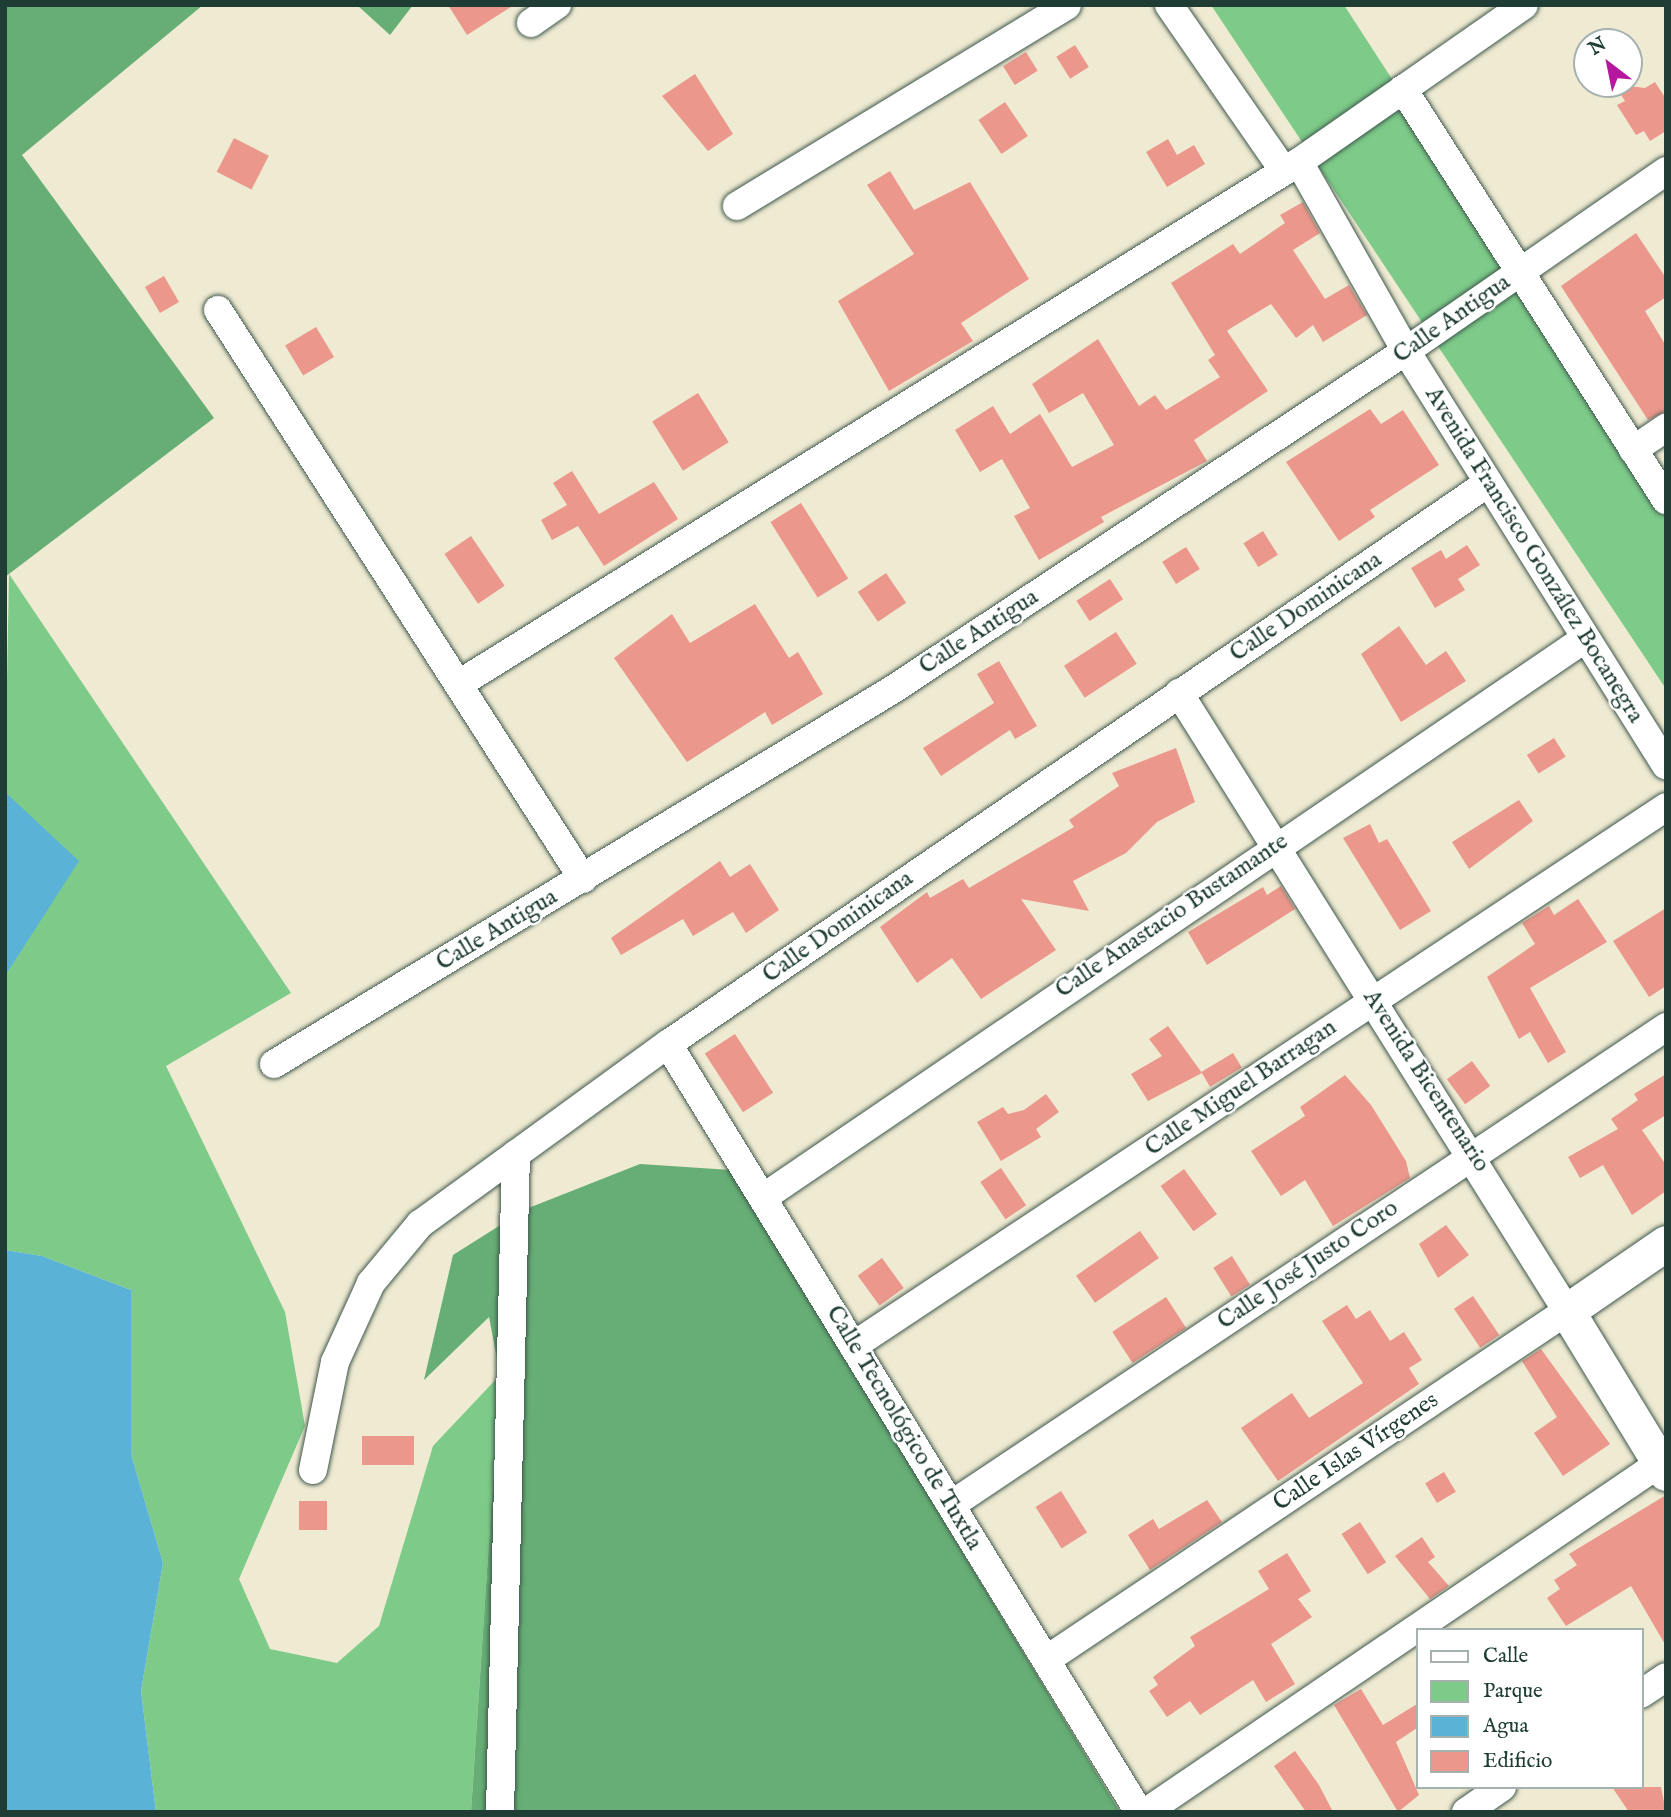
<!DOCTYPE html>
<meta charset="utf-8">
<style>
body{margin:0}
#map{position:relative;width:1671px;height:1817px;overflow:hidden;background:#efead2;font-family:"IM FELL English",serif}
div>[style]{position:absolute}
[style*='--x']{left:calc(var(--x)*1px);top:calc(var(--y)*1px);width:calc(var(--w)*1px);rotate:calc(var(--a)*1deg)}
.green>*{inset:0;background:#7dca89}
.forest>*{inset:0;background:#66ae75}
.water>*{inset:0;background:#5ab3d7}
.building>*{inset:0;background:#eb978c;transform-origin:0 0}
.roads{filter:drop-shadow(0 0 2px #3e574c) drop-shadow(0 0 2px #3e574c)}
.minor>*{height:28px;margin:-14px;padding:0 14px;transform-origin:14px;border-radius:14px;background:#fff}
.tertiary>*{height:35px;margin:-17.5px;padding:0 17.5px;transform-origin:17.5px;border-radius:17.5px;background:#fff}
span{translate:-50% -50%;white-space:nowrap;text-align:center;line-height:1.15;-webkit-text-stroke:5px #fff;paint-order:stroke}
.street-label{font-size:24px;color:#1f3d34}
.frame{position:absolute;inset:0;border:7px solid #1f3d34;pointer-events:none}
.legend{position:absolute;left:1416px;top:1628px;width:228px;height:161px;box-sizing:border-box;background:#fff;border:2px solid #a5b1ae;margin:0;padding:9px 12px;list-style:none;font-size:21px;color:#1f3d34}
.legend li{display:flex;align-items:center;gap:14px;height:35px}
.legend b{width:35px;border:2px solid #a5b1ae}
.north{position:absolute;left:1573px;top:28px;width:70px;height:70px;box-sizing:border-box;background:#fff;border:2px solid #a5b1ae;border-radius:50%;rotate:328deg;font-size:19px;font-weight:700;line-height:28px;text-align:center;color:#1f3d34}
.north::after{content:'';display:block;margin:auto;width:24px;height:32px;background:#b5179e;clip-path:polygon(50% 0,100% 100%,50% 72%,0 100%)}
</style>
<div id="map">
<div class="green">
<i style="clip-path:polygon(1211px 5px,1344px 5px,1666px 502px,1666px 689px)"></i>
<i style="clip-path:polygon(9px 574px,291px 993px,166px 1066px,285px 1312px,305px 1426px,239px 1579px,270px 1649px,337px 1663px,379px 1626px,433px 1446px,500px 1375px,471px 1812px,156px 1812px,141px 1691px,163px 1563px,131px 1454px,131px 1290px,42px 1256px,5px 1250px,5px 976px,29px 937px,5px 792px)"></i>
</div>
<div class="forest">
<i style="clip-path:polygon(5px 5px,203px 5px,22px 155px,214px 418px,5px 577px)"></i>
<i style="clip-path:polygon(357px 5px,413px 5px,390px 35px)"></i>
<i style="clip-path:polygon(640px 1164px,731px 1170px,1120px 1812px,471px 1812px,500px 1375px,489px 1317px,424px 1380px,453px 1255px,526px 1209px)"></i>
</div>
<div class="water">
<i style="clip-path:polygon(5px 792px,79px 861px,5px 976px)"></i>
<i style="clip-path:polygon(5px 1250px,42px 1256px,131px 1290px,131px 1454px,163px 1563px,141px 1691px,156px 1812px,5px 1812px)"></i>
</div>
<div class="building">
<i style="clip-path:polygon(448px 5px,514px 5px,467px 35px)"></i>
<i style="left:1075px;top:45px;width:26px;height:22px;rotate:58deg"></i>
<i style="left:1026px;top:52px;width:22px;height:27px;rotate:58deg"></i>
<i style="clip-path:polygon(695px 74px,733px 134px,708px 151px,662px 96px)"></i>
<i style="clip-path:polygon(1655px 82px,1666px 99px,1666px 131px,1650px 141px,1644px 131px,1636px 135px,1617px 105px,1625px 101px,1614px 84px,1645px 88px)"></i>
<i style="left:1005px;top:102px;width:41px;height:32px;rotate:56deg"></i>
<i style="left:234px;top:138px;width:39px;height:38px;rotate:27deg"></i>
<i style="clip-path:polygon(1168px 139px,1177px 155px,1194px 145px,1205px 164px,1167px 187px,1146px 152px)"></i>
<i style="clip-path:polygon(890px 171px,914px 210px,970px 182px,1029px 279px,961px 323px,973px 341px,889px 391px,838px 301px,914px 254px,867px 185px)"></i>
<i style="clip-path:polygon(1303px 202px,1320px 233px,1293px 250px,1325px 299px,1349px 285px,1367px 315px,1323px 342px,1313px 325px,1296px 338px,1271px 304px,1231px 328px,1227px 331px,1268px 391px,1194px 440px,1207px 461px,1101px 517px,1104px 522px,1039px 560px,1014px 516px,1030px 508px,1002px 459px,980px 472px,955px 430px,993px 406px,1010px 434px,1040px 414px,1072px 467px,1114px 445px,1083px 393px,1049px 413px,1032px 384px,1098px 339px,1139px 406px,1155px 395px,1166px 410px,1220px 377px,1208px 360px,1215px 355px,1171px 283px,1233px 244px,1240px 254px,1285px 223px,1280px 215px)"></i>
<i style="clip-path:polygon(1636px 233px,1666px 278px,1666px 297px,1645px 311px,1666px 346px,1666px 411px,1648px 420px,1561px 286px)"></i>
<i style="left:164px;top:276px;width:30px;height:22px;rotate:60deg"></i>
<i style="left:316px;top:327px;width:35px;height:36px;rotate:59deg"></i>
<i style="left:698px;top:393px;width:58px;height:54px;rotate:58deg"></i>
<i style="clip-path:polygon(1370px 409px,1381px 424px,1403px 410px,1439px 465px,1370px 510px,1375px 517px,1339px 541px,1286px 462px)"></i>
<i style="clip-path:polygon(572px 471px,599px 514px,654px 482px,678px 519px,604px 566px,578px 526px,552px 540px,541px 520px,567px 505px,553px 483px)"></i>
<i style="left:801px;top:503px;width:89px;height:36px;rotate:58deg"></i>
<i style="left:1263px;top:531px;width:28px;height:23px;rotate:58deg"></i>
<i style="left:471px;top:536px;width:60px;height:32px;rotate:56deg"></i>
<i style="clip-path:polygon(1467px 545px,1480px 565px,1458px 579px,1465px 590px,1435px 608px,1411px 568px,1441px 550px,1446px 559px)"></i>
<i style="left:1186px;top:547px;width:26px;height:28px;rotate:58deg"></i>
<i style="left:886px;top:573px;width:36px;height:34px;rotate:56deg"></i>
<i style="left:1110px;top:579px;width:24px;height:40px;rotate:57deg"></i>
<i style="clip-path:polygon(755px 604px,789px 658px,798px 652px,823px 694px,772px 725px,765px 712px,687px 762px,614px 658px,672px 614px,690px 643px)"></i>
<i style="clip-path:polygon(1399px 626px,1426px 665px,1446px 651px,1466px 681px,1401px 722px,1361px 654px)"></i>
<i style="left:1116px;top:632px;width:38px;height:62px;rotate:57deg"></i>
<i style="clip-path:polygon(999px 661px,1037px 726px,1015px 739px,1010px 730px,941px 776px,923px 748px,994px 703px,977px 674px)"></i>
<i style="left:1554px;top:738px;width:22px;height:32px;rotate:58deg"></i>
<i style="clip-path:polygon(1176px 748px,1195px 802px,1157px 822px,1126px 853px,1073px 881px,1089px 911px,1021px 899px,1056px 950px,981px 999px,952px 958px,917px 983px,880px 927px,927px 892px,930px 898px,963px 879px,969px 888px,1074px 827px,1069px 820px,1119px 786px,1112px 773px)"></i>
<i style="clip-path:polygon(1519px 800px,1533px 821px,1469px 869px,1452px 842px)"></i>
<i style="clip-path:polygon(1370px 824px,1379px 843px,1387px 839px,1431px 911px,1400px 930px,1343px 838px)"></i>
<i style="clip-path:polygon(720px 861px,730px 877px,750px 864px,779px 910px,746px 933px,733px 912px,693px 936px,683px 919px,621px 955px,611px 938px)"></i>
<i style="clip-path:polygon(1281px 886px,1295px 909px,1207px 965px,1188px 932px,1263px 887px,1267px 895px)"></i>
<i style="clip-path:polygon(1578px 899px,1607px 942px,1530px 988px,1566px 1052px,1548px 1063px,1530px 1032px,1519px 1039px,1487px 977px,1535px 944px,1522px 923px,1549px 906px,1554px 915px)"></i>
<i style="clip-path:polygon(1666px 908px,1666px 986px,1649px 997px,1613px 941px)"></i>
<i style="clip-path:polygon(1168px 1026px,1202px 1073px,1148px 1101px,1131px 1074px,1162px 1056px,1149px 1039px)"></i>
<i style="left:735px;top:1034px;width:70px;height:36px;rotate:57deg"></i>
<i style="left:1233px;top:1053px;width:17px;height:37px;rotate:59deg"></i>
<i style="left:1472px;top:1061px;width:31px;height:31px;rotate:54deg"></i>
<i style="clip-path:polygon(1666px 1074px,1666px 1115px,1642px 1130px,1666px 1165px,1666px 1191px,1632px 1215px,1603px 1165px,1580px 1178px,1568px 1157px,1618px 1129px,1611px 1119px,1638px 1100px,1634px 1094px)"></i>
<i style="clip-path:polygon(1345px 1075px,1371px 1105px,1406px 1161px,1410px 1178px,1333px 1226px,1305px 1180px,1281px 1196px,1251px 1151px,1305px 1116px,1300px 1107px)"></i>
<i style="clip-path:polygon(1046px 1094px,1059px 1112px,1036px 1129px,1041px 1137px,1001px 1161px,977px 1122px,1003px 1107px,1008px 1114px,1024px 1110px)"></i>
<i style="left:1001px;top:1168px;width:45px;height:25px;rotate:56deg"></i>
<i style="left:1184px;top:1169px;width:56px;height:29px;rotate:54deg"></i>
<i style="clip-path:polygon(1446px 1225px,1469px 1255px,1438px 1278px,1419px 1244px)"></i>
<i style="left:1140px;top:1231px;width:33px;height:78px;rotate:55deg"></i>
<i style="left:1232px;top:1256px;width:34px;height:22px;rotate:58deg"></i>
<i style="left:882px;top:1258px;width:37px;height:30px;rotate:54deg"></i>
<i style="left:1473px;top:1296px;width:47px;height:23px;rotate:56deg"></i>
<i style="left:1166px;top:1297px;width:37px;height:64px;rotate:57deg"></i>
<i style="clip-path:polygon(1347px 1305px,1356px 1319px,1370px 1310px,1390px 1341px,1404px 1332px,1422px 1360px,1409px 1368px,1419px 1384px,1278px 1481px,1241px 1428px,1292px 1393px,1309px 1418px,1363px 1383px,1322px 1321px)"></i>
<i style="clip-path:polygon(1541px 1349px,1610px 1444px,1563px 1476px,1534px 1433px,1557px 1417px,1522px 1361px)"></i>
<i style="left:414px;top:1436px;width:29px;height:52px;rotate:90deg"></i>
<i style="left:1444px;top:1472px;width:23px;height:22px;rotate:59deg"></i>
<i style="left:1061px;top:1491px;width:49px;height:30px;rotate:58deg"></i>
<i style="clip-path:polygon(1666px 1495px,1666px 1646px,1631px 1586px,1566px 1626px,1547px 1598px,1560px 1589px,1554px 1580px,1577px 1565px,1569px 1554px)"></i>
<i style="clip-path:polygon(1207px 1500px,1222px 1522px,1150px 1570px,1128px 1535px,1153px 1519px,1159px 1529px)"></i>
<i style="left:327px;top:1501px;width:29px;height:28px;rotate:90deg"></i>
<i style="left:1360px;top:1522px;width:48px;height:22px;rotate:57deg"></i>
<i style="clip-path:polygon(1422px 1537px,1435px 1557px,1428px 1562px,1449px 1586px,1430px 1599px,1395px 1556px)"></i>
<i style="clip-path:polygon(1287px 1553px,1311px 1591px,1298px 1599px,1312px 1617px,1271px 1644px,1295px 1684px,1266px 1702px,1253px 1680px,1200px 1715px,1190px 1701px,1167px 1717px,1149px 1691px,1158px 1685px,1153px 1677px,1195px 1646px,1190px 1637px,1269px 1589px,1258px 1571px)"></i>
<i style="clip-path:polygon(1361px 1689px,1383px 1725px,1417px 1704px,1417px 1728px,1396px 1742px,1419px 1795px,1398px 1812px,1334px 1705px)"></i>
<i style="clip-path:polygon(1295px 1751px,1319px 1785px,1333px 1812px,1306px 1812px,1274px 1766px)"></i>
<i style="clip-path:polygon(1612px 1787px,1661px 1787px,1666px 1812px,1629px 1812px)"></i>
</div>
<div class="roads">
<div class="minor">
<i style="--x:1169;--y:5;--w:202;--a:55.3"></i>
<i style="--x:531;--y:23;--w:32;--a:-35"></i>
<i style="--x:1403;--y:89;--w:488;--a:57.4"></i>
<i style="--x:1299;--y:162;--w:217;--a:60.5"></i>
<i style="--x:1406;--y:351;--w:489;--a:57.9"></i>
<i style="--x:737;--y:206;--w:386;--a:-31.3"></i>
<i style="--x:218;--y:310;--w:676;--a:57.32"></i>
<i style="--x:1633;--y:450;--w:40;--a:-34"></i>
<i style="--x:462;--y:682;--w:985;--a:-31.85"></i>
<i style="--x:1299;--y:162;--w:274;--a:-34.9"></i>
<i style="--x:668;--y:1044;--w:901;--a:58.48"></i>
<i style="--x:274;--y:1064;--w:722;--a:-31.18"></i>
<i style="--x:892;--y:690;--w:616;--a:-33.41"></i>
<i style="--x:1406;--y:351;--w:316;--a:-34.7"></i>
<i style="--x:764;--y:1197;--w:990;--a:-34.22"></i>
<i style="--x:853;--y:1346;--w:975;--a:-33.54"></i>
<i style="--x:313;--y:1470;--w:110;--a:-78.5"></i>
<i style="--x:335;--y:1362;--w:87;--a:-65.5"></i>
<i style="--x:371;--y:1283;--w:77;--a:-50.3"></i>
<i style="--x:420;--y:1224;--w:306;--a:-36"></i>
<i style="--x:668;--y:1044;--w:994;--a:-34.38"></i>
<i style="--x:951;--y:1505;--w:860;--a:-33.76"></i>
<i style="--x:1046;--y:1660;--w:627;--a:-33.82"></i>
<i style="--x:1567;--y:1311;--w:730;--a:-122.12"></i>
<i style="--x:1641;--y:1694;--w:30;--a:-34"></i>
<i style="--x:500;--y:1812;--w:658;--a:-88.61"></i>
<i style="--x:1146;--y:1812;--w:628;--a:-34.17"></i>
<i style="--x:1466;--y:1812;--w:44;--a:-34.8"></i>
</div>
<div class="tertiary">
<i style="--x:1666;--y:1243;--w:120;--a:145.5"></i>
<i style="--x:1567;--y:1311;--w:190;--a:58.6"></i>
</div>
</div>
<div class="street-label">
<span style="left:1452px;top:319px;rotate:-35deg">Calle Antigua</span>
<span style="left:1534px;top:555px;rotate:58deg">Avenida Francisco González Bocanegra</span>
<span style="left:1306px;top:607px;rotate:-34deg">Calle Dominicana</span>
<span style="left:979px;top:632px;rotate:-33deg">Calle Antigua</span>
<span style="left:1172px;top:916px;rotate:-34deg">Calle Anastacio Bustamante</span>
<span style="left:838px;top:927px;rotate:-35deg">Calle Dominicana</span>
<span style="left:497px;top:930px;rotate:-31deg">Calle Antigua</span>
<span style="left:1426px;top:1081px;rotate:57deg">Avenida Bicentenario</span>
<span style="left:1241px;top:1088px;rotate:-34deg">Calle Miguel Barragan</span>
<span style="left:1308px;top:1265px;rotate:-34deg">Calle José Justo Coro</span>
<span style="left:904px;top:1428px;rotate:59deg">Calle Tecnológico de Tuxtla</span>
<span style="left:1356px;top:1452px;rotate:-34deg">Calle Islas Vírgenes</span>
</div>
<div class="frame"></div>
<ul class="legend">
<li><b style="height:9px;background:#fff"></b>Calle</li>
<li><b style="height:19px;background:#7dca89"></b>Parque</li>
<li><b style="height:19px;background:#5ab3d7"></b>Agua</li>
<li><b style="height:19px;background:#eb978c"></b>Edificio</li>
</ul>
<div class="north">N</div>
</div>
